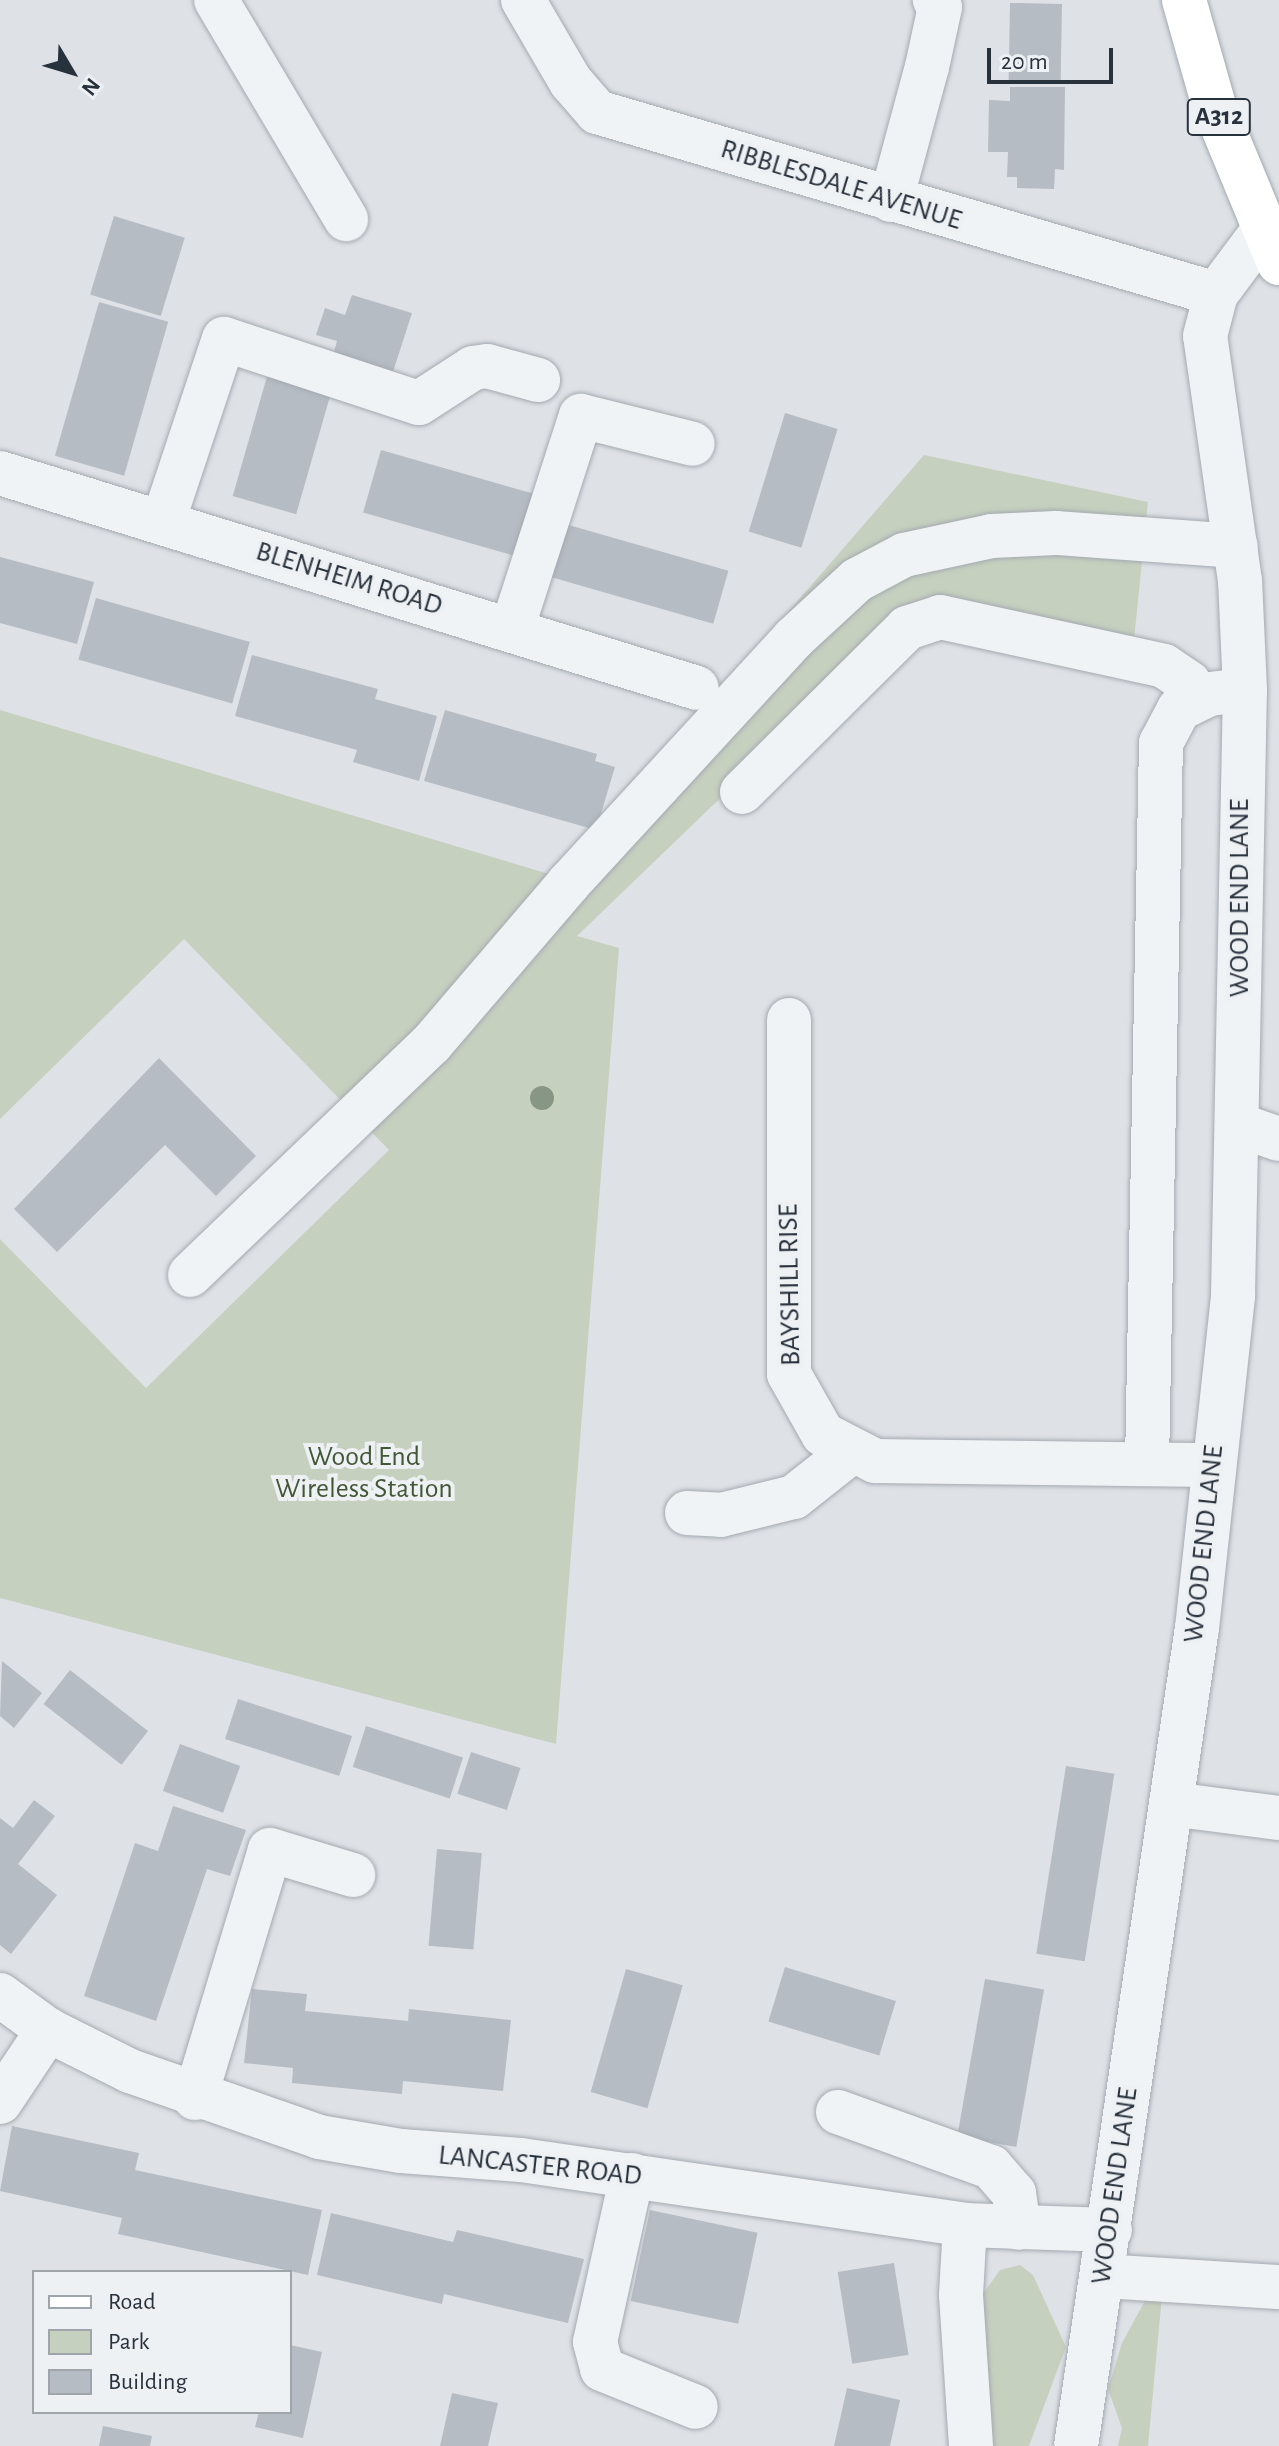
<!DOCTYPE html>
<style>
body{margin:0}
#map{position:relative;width:1279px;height:2446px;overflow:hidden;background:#dee2e7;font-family:"Alegreya Sans",sans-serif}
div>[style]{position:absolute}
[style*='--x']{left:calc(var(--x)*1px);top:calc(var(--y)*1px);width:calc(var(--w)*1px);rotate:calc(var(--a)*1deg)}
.green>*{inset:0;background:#c6d0bf}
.building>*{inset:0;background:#b5bcc3;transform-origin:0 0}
.roads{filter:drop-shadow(0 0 2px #a4aab1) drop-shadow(0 0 2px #a4aab1)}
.minor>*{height:44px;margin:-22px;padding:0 22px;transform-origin:22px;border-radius:22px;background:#f0f3f5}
.major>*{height:44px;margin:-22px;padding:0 22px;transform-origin:22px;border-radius:22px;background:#fff}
.trees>*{width:24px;height:24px;margin:-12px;border-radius:50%;background:#889686}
span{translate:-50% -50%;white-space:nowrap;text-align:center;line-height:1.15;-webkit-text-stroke:8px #edf1f4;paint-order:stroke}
.shield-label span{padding:2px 6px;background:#edf1f4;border:2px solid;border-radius:6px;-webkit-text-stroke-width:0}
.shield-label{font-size:26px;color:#28323d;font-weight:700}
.street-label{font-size:28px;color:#28323d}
.park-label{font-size:28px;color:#415736}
.legend{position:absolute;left:32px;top:2270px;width:260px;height:144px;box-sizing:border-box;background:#edf1f4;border:2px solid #9ea5ab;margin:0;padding:10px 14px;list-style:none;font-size:24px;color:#28323d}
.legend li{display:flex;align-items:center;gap:16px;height:40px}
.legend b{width:40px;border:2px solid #9ea5ab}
.north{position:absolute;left:32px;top:32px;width:80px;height:80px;-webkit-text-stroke:6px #edf1f4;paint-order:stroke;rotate:128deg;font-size:22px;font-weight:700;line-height:32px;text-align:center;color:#28323d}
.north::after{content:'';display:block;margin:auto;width:28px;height:36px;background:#28323d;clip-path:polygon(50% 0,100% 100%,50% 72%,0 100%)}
.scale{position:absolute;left:987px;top:48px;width:126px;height:36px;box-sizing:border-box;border:4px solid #28323d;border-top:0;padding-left:10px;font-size:24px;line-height:28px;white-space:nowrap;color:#28323d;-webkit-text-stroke:6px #edf1f4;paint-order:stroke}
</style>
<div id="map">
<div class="green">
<i style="clip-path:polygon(924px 455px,1148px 502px,1134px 640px,920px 606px,577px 936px,619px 948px,556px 1744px,0 1598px,0 1239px,146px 1388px,389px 1150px,184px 939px,0 1119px,0 710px,559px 877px)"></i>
<i style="clip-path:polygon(1020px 2265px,1033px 2275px,1066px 2347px,1029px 2446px,991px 2446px,983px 2294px,1000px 2270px)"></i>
<i style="clip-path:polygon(1162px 2296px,1148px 2446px,1118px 2446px,1122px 2428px,1108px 2389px,1122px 2343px,1147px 2297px)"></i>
</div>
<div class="building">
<i style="left:1010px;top:3px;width:52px;height:77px;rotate:1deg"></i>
<i style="clip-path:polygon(1010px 87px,1065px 87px,1064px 170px,1055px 169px,1054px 189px,1017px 188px,1017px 177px,1007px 177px,1008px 152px,988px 152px,989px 100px,1010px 101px)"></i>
<i style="left:114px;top:216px;width:74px;height:82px;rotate:17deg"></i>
<i style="clip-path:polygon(352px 295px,412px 313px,392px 375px,333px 356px,337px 341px,316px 335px,325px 308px,345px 315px)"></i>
<i style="left:99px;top:302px;width:72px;height:160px;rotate:16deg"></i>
<i style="left:268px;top:373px;width:66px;height:128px;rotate:16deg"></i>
<i style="left:785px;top:413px;width:55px;height:124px;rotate:17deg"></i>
<i style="left:381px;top:450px;width:159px;height:65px;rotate:16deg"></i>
<i style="left:565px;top:524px;width:170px;height:55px;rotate:16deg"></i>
<i style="clip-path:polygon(0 557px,94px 582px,77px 644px,0 623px)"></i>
<i style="left:96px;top:598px;width:160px;height:64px;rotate:16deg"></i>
<i style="clip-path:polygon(252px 655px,378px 689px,375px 699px,437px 716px,419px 781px,353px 762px,357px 750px,235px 716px)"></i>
<i style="clip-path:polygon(445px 710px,597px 754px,595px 761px,615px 767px,596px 830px,424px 781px)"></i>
<i style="clip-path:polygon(159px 1058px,256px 1156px,216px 1196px,165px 1145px,57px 1252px,14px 1209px)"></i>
<i style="clip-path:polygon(2px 1661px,42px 1693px,14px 1728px,0 1716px)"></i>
<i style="left:70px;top:1670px;width:99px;height:43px;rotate:38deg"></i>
<i style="left:238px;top:1699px;width:120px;height:42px;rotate:18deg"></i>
<i style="left:366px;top:1726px;width:102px;height:43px;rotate:18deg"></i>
<i style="left:180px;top:1744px;width:64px;height:50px;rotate:20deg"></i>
<i style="left:471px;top:1752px;width:52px;height:44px;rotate:18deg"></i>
<i style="left:1066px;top:1766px;width:49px;height:190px;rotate:9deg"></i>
<i style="clip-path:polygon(34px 1800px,55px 1816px,18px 1864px,57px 1895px,11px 1954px,0 1945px,0 1818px,13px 1828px)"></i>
<i style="clip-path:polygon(173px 1806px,246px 1830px,230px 1876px,207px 1869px,156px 2021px,84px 1996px,135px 1843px,158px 1851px)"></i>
<i style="left:437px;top:1849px;width:45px;height:97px;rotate:5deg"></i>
<i style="left:785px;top:1967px;width:116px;height:57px;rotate:17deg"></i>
<i style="left:626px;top:1969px;width:59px;height:128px;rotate:16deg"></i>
<i style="left:985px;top:1979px;width:60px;height:160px;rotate:10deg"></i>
<i style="clip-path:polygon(252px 1989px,307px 1994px,305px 2011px,408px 2021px,409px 2009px,511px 2020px,503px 2091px,403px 2081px,402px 2094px,292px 2083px,293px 2068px,244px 2063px)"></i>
<i style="clip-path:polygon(12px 2126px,139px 2153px,135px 2170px,322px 2210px,308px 2275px,118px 2234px,122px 2218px,0 2191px)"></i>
<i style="left:650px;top:2210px;width:110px;height:93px;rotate:12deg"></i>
<i style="clip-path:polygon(331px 2213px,453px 2242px,457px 2230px,584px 2259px,568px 2323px,444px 2294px,442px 2304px,317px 2275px)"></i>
<i style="left:894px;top:2263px;width:93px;height:57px;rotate:81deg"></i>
<i style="clip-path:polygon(290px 2345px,322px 2352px,303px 2438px,255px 2427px,259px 2412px,290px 2412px)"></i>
<i style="clip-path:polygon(847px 2388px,900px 2400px,890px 2446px,834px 2446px)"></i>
<i style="clip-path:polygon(452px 2393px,498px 2403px,488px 2446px,440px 2446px)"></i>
<i style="clip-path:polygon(103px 2426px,152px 2436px,150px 2446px,99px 2446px)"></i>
</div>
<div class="roads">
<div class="minor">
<i style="--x:216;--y:0;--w:255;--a:59.3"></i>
<i style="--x:523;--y:0;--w:95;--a:59.7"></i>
<i style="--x:571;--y:82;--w:40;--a:49"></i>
<i style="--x:597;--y:112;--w:645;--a:16.38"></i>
<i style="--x:891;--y:200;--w:138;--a:-74.9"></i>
<i style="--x:927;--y:67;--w:61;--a:-77.8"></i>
<i style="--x:940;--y:7;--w:9;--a:-126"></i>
<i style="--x:0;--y:473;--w:729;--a:17.14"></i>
<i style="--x:163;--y:522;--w:193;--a:-71.6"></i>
<i style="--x:224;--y:339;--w:205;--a:18.2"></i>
<i style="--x:419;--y:403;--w:64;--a:-32.9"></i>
<i style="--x:473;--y:368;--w:14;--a:-8"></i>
<i style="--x:487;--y:366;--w:53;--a:15.4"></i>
<i style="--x:512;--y:629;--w:224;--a:-72.1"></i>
<i style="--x:581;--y:416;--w:115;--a:14"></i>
<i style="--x:742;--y:792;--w:233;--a:-44.8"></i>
<i style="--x:907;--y:628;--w:35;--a:-18"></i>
<i style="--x:940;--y:617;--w:229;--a:12.3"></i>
<i style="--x:1164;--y:666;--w:30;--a:34"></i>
<i style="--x:1189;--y:683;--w:17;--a:66"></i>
<i style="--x:789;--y:1020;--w:354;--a:90"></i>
<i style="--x:789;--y:1374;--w:69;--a:60.5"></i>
<i style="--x:823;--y:1434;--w:59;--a:27.4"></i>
<i style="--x:875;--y:1461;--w:336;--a:0.7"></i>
<i style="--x:1239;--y:1125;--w:42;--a:19.3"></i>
<i style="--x:190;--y:1275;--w:334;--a:-43.8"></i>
<i style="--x:431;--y:1044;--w:211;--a:-49.4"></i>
<i style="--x:568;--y:884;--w:333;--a:-47.4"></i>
<i style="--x:793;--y:639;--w:87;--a:-42.7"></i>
<i style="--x:857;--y:580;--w:53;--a:-28"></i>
<i style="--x:904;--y:555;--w:90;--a:-12.2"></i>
<i style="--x:992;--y:536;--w:64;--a:-2.7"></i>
<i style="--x:1056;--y:533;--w:180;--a:4.1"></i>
<i style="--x:1147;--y:1464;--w:721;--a:-88.89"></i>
<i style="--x:1161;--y:743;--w:38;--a:-62"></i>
<i style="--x:1179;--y:709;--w:34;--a:-26"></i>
<i style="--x:1210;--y:694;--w:35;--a:-7"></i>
<i style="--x:687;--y:1513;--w:34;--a:3"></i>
<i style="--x:721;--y:1515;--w:75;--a:-13.9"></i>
<i style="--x:794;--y:1497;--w:73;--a:-38.3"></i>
<i style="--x:1171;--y:1804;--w:109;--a:7.4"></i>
<i style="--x:0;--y:1995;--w:59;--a:36.1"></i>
<i style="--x:48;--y:2030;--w:92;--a:26.6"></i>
<i style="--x:130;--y:2071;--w:200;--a:19.2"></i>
<i style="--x:319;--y:2137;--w:83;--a:9.7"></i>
<i style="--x:401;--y:2151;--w:120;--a:4.3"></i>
<i style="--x:521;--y:2160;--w:449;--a:8.3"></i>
<i style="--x:965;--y:2225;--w:145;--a:2"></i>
<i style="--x:195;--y:2098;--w:259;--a:-73.2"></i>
<i style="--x:270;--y:1850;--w:87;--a:16.8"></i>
<i style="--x:0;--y:2102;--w:87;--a:-56.3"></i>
<i style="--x:838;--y:2112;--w:163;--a:19.8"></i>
<i style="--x:991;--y:2167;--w:35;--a:49"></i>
<i style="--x:1014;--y:2193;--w:35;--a:82"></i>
<i style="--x:632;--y:2175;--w:171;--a:102.5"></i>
<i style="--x:595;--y:2342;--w:28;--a:75"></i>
<i style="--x:602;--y:2369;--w:101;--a:22"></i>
<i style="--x:965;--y:2225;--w:70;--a:93.3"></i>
<i style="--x:961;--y:2295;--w:151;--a:86.2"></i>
<i style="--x:1103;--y:2276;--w:176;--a:3.6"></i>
<i style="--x:1076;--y:2446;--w:827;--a:-81.59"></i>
<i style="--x:1197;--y:1628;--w:334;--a:-83.8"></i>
<i style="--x:1233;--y:1296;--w:606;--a:-88.87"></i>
<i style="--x:1245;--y:690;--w:109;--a:-92.6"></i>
<i style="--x:1240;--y:581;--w:247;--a:-98.1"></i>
<i style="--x:1205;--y:336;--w:43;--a:-75.3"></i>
<i style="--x:1216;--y:294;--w:79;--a:-53.3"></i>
</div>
<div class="major">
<i style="--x:1184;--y:0;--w:110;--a:74.2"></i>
<i style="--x:1214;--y:106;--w:170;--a:67.5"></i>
</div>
</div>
<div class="trees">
<i style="left:542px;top:1098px"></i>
</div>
<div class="shield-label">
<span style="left:1219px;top:117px">A312</span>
</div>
<div class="street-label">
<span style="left:841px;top:185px;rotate:17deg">RIBBLESDALE AVENUE</span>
<span style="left:349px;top:579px;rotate:17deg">BLENHEIM ROAD</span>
<span style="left:1240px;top:898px;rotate:-90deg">WOOD END LANE</span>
<span style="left:790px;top:1285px;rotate:-91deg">BAYSHILL RISE</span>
<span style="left:1204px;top:1544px;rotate:-84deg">WOOD END LANE</span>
<span style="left:540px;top:2166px;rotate:6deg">LANCASTER ROAD</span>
<span style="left:1115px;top:2186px;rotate:-82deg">WOOD END LANE</span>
</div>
<div class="park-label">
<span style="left:364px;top:1473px">Wood End<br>Wireless Station</span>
</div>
<ul class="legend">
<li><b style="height:10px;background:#fff"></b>Road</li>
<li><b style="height:22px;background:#c6d0bf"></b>Park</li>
<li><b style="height:22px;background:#b5bcc3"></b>Building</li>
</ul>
<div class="north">N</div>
<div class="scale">20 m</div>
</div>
